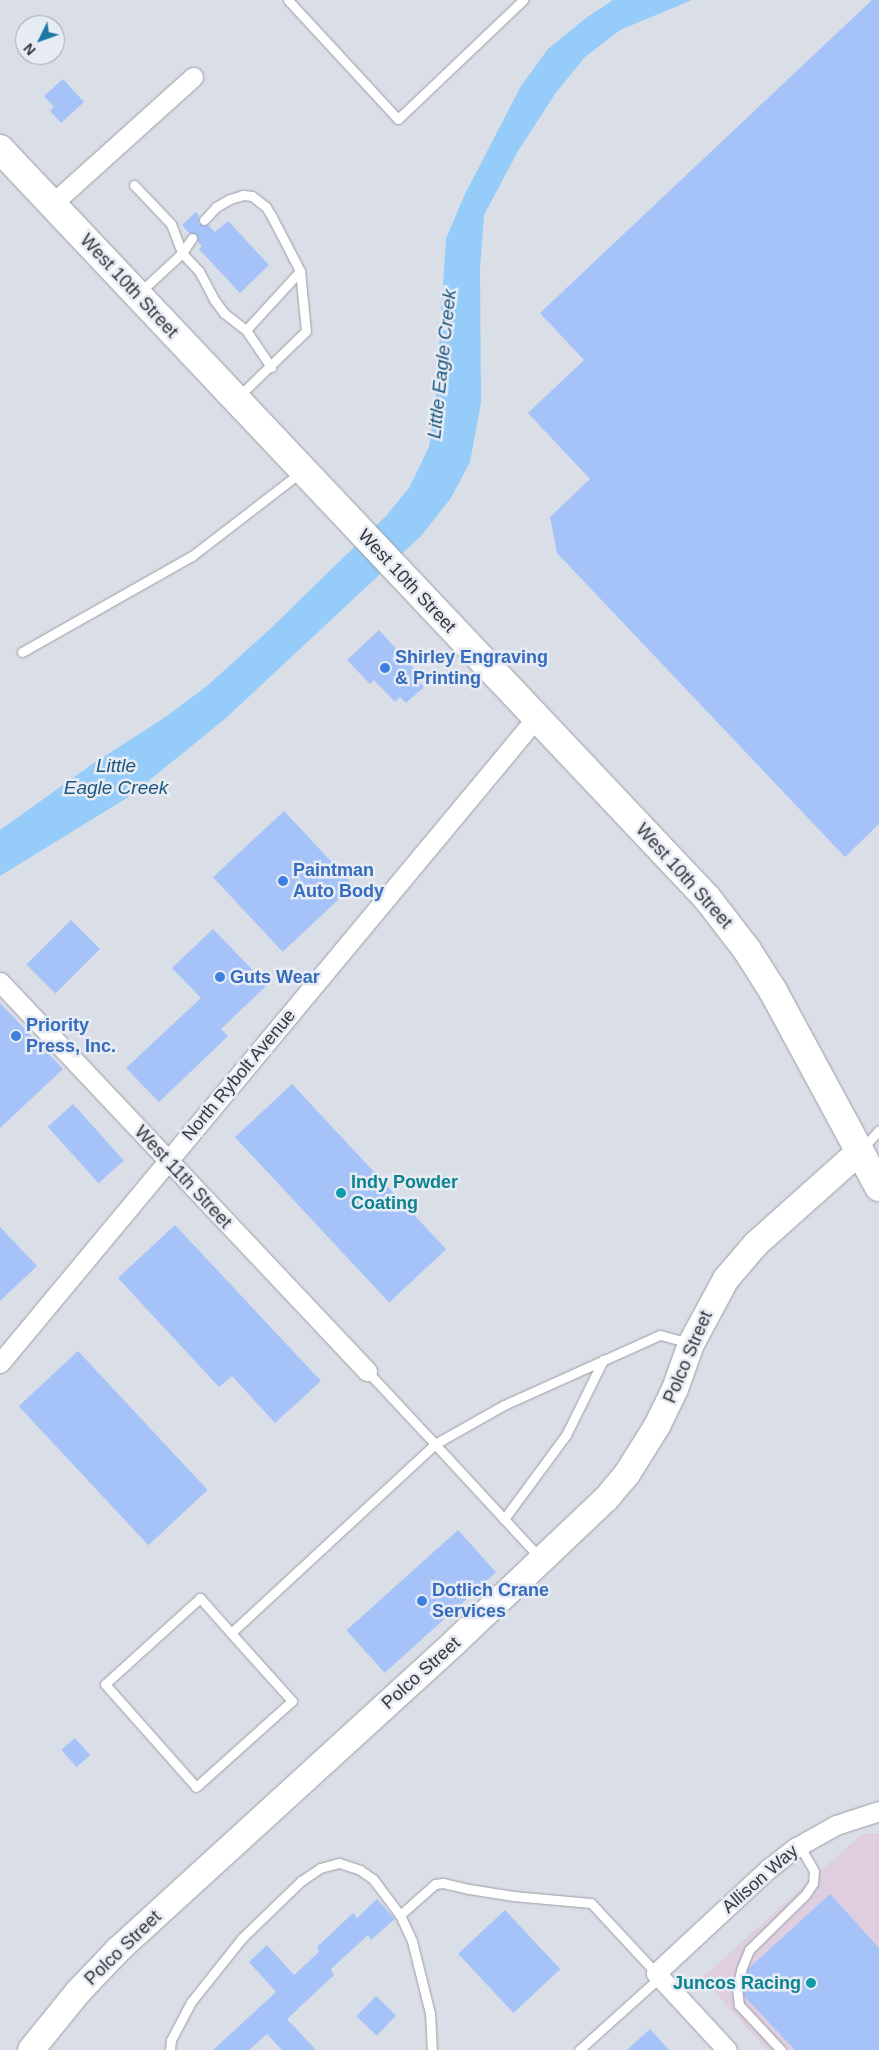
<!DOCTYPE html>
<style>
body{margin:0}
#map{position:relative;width:879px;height:2050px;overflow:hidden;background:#dadee6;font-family:Helvetica,sans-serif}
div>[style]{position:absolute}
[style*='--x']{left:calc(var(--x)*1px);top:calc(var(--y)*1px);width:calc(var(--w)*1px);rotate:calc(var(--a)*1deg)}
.commercial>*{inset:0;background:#decee0}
.water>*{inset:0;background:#95ccf9}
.building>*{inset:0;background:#a5c2f9;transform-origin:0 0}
.roads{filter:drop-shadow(0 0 1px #9a9da5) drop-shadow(0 0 1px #9a9da5)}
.lane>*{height:9px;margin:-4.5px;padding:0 4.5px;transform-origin:4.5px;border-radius:4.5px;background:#fff}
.street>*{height:19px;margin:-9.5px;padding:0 9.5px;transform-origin:9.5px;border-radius:9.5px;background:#fff}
.secondary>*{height:26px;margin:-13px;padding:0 13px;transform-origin:13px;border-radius:13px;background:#fff}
.primary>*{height:28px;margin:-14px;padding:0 14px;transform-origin:14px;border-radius:14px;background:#fff}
.dots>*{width:14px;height:14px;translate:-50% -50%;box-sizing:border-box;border:2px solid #e7ebf3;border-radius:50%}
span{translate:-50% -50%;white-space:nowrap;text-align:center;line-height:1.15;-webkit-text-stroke:5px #e7ebf3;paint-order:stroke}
.street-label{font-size:18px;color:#343639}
.shop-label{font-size:18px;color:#366cbe;font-weight:700}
.left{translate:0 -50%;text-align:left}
.culture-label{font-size:18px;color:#0d838f;font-weight:700}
.right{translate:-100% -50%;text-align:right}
.water-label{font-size:19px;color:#1b5781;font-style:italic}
.north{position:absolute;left:15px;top:15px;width:50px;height:50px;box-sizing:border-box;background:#e7ebf3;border:1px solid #9fa3a9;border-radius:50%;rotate:228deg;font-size:14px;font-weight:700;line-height:20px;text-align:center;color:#343639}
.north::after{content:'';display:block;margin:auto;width:18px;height:22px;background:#1b79a6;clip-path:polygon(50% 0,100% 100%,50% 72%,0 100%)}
</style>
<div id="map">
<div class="commercial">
<i style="clip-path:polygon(879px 1833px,879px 2050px,767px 2050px,702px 1978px,862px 1834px)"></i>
</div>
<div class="water">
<i style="clip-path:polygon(613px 0,692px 0,620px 30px,585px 57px,555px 94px,518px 151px,484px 215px,480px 269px,481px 403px,470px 462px,451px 498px,421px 536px,226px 718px,130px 796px,0 876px,0 830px,94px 763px,164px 718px,207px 686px,269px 630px,386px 516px,409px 488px,429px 447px,435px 408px,446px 239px,464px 196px,521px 86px,548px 49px,586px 18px)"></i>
</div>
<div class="building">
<i style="clip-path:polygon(872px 0,879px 0,879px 824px,845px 857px,557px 553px,550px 517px,590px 479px,528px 413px,584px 360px,540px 313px)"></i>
<i style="clip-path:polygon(63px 79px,84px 102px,61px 123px,50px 111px,54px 107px,44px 96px)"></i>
<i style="clip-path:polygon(196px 212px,199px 216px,199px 224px,208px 225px,215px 232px,228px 221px,269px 265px,240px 293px,199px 249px,202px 246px,197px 241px,197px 235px,189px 233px,182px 225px)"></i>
<i style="clip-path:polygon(379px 630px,422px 677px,418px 681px,424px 687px,406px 703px,400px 697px,395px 702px,374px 680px,370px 684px,347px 660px)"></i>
<i style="left:284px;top:811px;width:102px;height:97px;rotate:47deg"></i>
<i style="left:71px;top:920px;width:41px;height:63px;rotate:45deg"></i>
<i style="clip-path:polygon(213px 929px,267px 985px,221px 1029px,228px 1036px,159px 1102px,126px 1068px,201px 998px,172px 968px)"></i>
<i style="clip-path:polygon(0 1003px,63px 1069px,0 1128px)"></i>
<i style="left:292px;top:1084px;width:226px;height:78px;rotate:47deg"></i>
<i style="left:73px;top:1104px;width:76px;height:34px;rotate:48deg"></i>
<i style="clip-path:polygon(175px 1225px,321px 1381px,275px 1423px,232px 1376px,219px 1387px,118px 1278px)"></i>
<i style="clip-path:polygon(0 1227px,37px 1266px,0 1301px)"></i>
<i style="left:78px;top:1351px;width:190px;height:81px;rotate:47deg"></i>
<i style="left:458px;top:1530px;width:57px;height:150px;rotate:48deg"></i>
<i style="left:75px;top:1738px;width:23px;height:18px;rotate:49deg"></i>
<i style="clip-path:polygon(830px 1894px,879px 1948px,879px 2050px,795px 2050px,744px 1996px,744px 1987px,748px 1969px)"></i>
<i style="clip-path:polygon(377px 1899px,395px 1919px,371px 1940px,368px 1935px,331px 1969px,334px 1975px,287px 2019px,316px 2050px,282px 2050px,267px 2034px,249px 2050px,213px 2050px,276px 1992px,249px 1962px,267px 1945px,294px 1975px,319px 1952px,317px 1947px,353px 1913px,357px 1918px)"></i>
<i style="left:505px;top:1910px;width:81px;height:64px;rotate:47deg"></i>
<i style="left:376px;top:1996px;width:28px;height:28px;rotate:44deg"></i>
<i style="clip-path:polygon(650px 2029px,669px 2050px,627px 2050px)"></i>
</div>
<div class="roads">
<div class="lane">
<i style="--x:288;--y:0;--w:162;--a:47.3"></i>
<i style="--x:398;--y:119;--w:173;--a:-43.6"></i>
<i style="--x:134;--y:185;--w:54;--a:46.5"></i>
<i style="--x:171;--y:224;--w:31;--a:69"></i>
<i style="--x:204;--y:220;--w:18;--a:-47"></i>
<i style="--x:216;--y:207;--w:16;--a:-30"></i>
<i style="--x:230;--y:199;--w:14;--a:-17"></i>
<i style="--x:243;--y:195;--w:9;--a:6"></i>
<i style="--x:252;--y:196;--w:18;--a:38"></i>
<i style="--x:266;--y:207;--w:12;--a:59"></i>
<i style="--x:272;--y:217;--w:61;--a:62.6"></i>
<i style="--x:300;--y:271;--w:60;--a:84.3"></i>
<i style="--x:306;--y:331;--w:95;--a:135.9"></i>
<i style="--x:182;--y:253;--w:18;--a:-56"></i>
<i style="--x:139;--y:293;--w:59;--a:-42.9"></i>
<i style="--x:182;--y:253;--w:25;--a:47"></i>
<i style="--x:199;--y:271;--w:34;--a:62"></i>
<i style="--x:215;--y:301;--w:15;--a:53"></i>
<i style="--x:224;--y:313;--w:28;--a:38"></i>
<i style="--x:246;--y:330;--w:45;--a:56"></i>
<i style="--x:246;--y:330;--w:80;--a:-47.5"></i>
<i style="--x:22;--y:652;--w:195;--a:-29.5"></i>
<i style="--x:192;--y:556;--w:138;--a:-37.6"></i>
<i style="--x:862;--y:1149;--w:25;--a:-48"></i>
<i style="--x:504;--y:1519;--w:104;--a:-53.6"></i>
<i style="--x:566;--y:1435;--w:84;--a:-63.7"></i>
<i style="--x:541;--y:1559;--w:156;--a:-132.7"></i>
<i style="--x:435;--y:1444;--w:79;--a:-29.5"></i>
<i style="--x:504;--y:1405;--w:171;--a:-24.2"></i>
<i style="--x:660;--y:1335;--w:30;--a:15"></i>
<i style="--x:231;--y:1633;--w:47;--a:-131.5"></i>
<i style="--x:200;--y:1598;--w:128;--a:137.8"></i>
<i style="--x:105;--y:1684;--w:137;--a:48.5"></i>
<i style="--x:196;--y:1787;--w:129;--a:-41.9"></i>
<i style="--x:292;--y:1701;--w:91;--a:-131.9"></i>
<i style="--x:231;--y:1633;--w:278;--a:-42.8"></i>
<i style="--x:435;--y:1444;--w:100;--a:-133"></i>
<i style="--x:400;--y:1915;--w:47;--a:-41.5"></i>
<i style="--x:435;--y:1884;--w:8;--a:-7"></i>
<i style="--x:443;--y:1883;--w:27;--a:13"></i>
<i style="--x:469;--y:1889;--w:45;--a:9"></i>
<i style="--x:513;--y:1896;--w:78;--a:5.1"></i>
<i style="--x:591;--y:1903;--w:96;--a:47.1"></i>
<i style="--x:170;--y:2050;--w:10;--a:-84"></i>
<i style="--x:171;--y:2040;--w:43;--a:-62.2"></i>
<i style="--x:191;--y:2002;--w:82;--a:-51.4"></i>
<i style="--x:242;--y:1938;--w:82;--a:-44"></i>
<i style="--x:301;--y:1881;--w:23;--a:-34"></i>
<i style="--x:320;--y:1868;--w:20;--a:-15"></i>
<i style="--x:339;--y:1863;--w:22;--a:18"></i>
<i style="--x:360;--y:1870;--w:16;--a:35"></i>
<i style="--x:373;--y:1879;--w:45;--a:53.1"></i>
<i style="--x:400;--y:1915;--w:29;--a:65"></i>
<i style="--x:412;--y:1941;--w:74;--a:76"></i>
<i style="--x:430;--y:2013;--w:37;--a:87"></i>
<i style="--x:579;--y:2050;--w:109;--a:-42"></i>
<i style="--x:781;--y:2050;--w:62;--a:-133"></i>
<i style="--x:739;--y:2005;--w:17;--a:-97"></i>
<i style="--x:737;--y:1988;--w:18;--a:-77"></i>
<i style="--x:741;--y:1970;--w:22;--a:-68"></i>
<i style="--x:749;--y:1950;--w:78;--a:-44.5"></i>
<i style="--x:805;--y:1895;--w:14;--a:-56"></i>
<i style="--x:813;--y:1883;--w:12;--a:-85"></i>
<i style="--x:814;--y:1871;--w:30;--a:-120"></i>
</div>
<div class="street">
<i style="--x:52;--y:204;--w:190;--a:-42"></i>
<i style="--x:0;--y:982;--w:535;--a:46.67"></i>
<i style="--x:0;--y:1363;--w:839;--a:-50.27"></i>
<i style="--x:727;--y:2050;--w:105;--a:-132.7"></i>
<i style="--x:656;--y:1973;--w:153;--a:-42.9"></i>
<i style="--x:768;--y:1869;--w:34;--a:-38"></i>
<i style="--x:795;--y:1848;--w:47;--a:-29.3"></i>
<i style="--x:836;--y:1825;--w:45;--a:-18"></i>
</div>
<div class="secondary">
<i style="--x:31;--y:2050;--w:75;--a:-51"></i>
<i style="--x:78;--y:1992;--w:59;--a:-46.4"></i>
<i style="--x:119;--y:1949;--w:454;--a:-42.4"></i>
<i style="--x:454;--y:1643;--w:209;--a:-43.5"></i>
<i style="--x:606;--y:1499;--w:33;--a:-50"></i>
<i style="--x:627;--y:1474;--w:57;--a:-58"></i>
<i style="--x:657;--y:1426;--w:41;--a:-64.1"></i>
<i style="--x:675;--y:1389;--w:48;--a:-70.4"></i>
<i style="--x:691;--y:1344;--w:74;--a:-61.7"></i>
<i style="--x:726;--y:1279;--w:46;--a:-49.4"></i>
<i style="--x:756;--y:1244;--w:140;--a:-41.8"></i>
</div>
<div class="primary">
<i style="--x:0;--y:149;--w:1030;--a:46.65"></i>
<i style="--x:707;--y:898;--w:66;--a:52.4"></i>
<i style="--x:747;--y:950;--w:49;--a:57.6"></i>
<i style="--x:773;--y:991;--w:223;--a:61.6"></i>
</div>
</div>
<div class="dots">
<i style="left:385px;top:668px;background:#3f7fe0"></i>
<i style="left:283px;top:881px;background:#3f7fe0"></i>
<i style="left:220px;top:977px;background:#3f7fe0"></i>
<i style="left:16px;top:1036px;background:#3f7fe0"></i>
<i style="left:341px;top:1193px;background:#0f9aa8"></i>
<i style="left:422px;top:1601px;background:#3f7fe0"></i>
<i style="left:811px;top:1983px;background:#0f9aa8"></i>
</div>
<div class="street-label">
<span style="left:129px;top:286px;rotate:47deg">West 10th Street</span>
<span style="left:407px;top:581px;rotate:47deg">West 10th Street</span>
<span style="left:684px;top:876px;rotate:48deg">West 10th Street</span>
<span style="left:239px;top:1075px;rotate:-50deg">North Rybolt Avenue</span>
<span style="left:183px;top:1177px;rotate:47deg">West 11th Street</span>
<span style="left:688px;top:1357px;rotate:-67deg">Polco Street</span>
<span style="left:421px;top:1673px;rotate:-42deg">Polco Street</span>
<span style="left:760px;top:1879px;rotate:-41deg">Allison Way</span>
<span style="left:123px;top:1948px;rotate:-44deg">Polco Street</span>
</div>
<div class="shop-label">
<span class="left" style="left:395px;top:668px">Shirley Engraving<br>&amp; Printing</span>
<span class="left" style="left:293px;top:881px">Paintman<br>Auto Body</span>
<span class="left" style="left:230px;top:977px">Guts Wear</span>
<span class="left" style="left:26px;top:1036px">Priority<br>Press, Inc.</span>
<span class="left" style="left:432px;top:1601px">Dotlich Crane<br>Services</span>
</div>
<div class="culture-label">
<span class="left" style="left:351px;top:1193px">Indy Powder<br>Coating</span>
<span class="right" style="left:801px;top:1983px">Juncos Racing</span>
</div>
<div class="water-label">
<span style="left:442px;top:364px;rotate:-84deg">Little Eagle Creek</span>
<span style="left:116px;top:777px">Little<br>Eagle Creek</span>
</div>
<div class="north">N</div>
</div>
